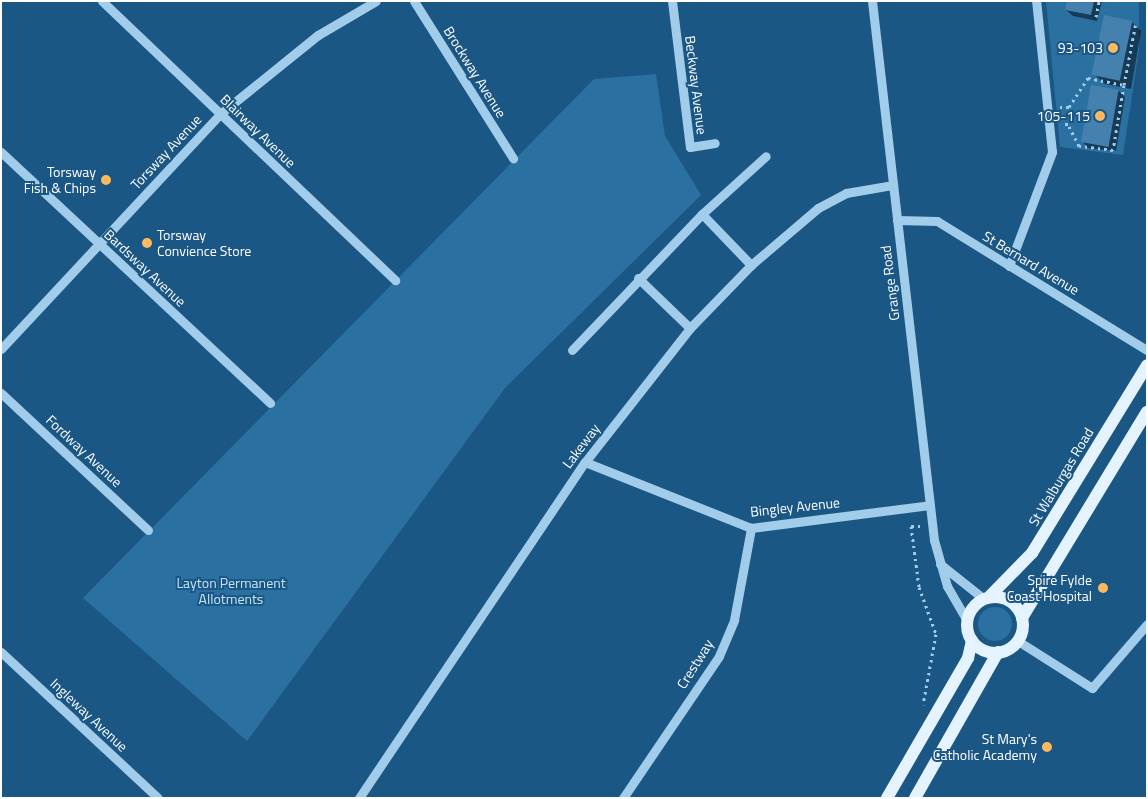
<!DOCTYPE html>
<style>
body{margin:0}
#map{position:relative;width:1148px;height:799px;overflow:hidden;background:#1b5784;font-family:"Titillium Web",sans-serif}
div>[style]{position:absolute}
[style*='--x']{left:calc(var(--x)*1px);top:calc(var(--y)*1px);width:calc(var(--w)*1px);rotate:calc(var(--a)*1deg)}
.green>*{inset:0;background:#2a70a1}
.round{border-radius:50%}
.shadow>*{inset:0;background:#0007}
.building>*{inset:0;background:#4481ae;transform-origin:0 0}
.path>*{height:3px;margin-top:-1.5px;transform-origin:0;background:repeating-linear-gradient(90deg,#a1cdeb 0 2.5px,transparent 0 6.5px)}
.minor>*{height:9px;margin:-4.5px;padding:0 4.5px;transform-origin:4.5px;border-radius:4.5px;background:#a1cdeb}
.major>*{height:12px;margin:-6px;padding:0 6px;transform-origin:6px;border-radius:6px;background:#e5f3ff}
.major>.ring{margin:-6px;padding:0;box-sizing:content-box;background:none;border:12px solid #e5f3ff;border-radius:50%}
.dots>*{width:14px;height:14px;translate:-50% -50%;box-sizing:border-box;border:2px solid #1b5784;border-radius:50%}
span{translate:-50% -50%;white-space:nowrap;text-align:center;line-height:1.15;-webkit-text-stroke:4px #1b5784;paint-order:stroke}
.poi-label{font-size:14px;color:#fff}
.right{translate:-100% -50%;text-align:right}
.left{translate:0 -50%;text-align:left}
.street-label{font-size:14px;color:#fff}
.park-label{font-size:14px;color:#c6e4f8}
.frame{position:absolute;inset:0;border:2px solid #fff;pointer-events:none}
</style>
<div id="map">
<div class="green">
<i style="clip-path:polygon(1046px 1px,1139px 1px,1139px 50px,1123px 155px,1060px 147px)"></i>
<i style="clip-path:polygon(656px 74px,665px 136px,701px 195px,505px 388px,247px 741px,83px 598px,594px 79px)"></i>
<i class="round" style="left:978px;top:607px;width:34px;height:34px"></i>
</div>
<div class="shadow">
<i style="clip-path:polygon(1069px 1px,1102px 1px,1097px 21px,1073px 16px,1066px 10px)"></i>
<i style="clip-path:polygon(1132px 22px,1141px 31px,1131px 89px,1105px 84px,1095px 75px)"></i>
<i style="clip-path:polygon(1119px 91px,1125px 97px,1116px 151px,1088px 148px,1082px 141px)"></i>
</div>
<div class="building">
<i style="clip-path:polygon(1067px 1px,1094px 1px,1091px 15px,1065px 10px)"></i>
<i style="left:1104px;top:15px;width:29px;height:61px;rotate:12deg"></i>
<i style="left:1091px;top:85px;width:28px;height:58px;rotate:10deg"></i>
</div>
<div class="path">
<i style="--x:1096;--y:17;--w:16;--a:-79"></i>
<i style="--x:1124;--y:85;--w:64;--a:-79.2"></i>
<i style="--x:1060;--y:107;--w:9;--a:0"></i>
<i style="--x:1069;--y:107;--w:35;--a:-57"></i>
<i style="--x:1088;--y:78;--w:37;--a:11"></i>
<i style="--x:1124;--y:85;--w:66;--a:99.6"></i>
<i style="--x:1113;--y:150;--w:34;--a:-173"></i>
<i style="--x:1079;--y:146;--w:25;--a:-117"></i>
<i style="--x:1068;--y:124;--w:5;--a:180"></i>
<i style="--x:920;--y:526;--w:9;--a:180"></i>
<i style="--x:911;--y:526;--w:62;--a:82.5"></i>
<i style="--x:919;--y:587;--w:50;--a:70.1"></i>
<i style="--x:936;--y:634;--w:72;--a:100.4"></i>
</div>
<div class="minor">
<i style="--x:102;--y:1;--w:405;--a:43.6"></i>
<i style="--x:414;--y:1;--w:186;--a:57.8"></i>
<i style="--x:672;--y:1;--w:147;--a:83"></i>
<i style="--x:690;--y:147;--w:25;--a:-9"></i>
<i style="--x:872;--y:1;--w:543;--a:83.44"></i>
<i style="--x:934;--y:540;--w:48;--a:74.2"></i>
<i style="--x:947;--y:586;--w:39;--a:60"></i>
<i style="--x:1;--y:152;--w:368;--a:43"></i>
<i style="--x:702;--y:214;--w:71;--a:46.1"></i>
<i style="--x:897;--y:220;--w:40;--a:1.4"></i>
<i style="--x:937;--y:221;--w:246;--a:31.6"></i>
<i style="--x:1009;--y:266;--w:122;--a:-69.3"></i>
<i style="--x:1052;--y:152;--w:152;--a:-96"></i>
<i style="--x:638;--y:278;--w:72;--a:43.9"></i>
<i style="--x:1;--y:349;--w:321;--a:-47"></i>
<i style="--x:220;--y:114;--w:126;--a:-38.9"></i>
<i style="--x:318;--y:35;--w:67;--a:-30.4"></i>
<i style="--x:572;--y:350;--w:188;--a:-46.3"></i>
<i style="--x:702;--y:214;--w:86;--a:-42.2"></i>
<i style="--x:1;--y:393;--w:201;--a:43"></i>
<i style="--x:585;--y:462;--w:179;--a:21.7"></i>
<i style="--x:751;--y:528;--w:180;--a:-7.3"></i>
<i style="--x:940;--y:564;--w:56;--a:38.5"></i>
<i style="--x:1018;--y:641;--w:88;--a:32.4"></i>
<i style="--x:1092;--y:688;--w:84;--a:-49.3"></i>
<i style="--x:1;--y:652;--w:214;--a:42.9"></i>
<i style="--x:359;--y:798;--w:405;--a:-56.1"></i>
<i style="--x:585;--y:462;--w:170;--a:-51.9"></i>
<i style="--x:690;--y:328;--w:88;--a:-45.9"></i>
<i style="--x:751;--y:265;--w:88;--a:-40.4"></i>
<i style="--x:818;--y:208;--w:32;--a:-28"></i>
<i style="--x:846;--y:193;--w:48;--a:-9.7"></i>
<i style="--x:623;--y:798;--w:171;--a:-55.9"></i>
<i style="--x:719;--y:656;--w:39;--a:-67"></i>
<i style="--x:734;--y:620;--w:94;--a:-79.5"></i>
</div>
<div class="major">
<i style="--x:989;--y:597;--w:62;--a:-45.7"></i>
<i style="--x:1032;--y:553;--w:220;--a:-58.5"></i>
<i class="ring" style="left:967px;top:597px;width:44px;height:44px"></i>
<i style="--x:1022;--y:618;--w:241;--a:-58.8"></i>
<i style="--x:887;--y:798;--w:162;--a:-59.9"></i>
<i style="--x:968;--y:658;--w:18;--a:-77"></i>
<i style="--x:915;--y:798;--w:168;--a:-60.4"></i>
</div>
<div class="dots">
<i style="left:1113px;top:48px;background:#fdb95d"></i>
<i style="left:1100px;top:116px;background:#fdb95d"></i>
<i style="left:106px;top:180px;background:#fdb95d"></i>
<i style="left:147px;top:243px;background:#fdb95d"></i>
<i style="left:1103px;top:588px;background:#fdb95d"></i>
<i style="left:1047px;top:747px;background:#fdb95d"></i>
</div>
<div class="poi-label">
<span class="right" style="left:1103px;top:48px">93-103</span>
<span class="right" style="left:1090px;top:116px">105-115</span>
<span class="right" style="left:96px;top:180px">Torsway<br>Fish &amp; Chips</span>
<span class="left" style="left:157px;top:243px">Torsway<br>Convience Store</span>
<span class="right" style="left:1092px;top:588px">Spire Fylde<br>Coast Hospital</span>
<span class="right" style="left:1037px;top:747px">St Mary's<br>Catholic Academy</span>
</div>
<div class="street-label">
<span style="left:475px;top:72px;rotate:58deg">Brockway Avenue</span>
<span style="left:696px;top:85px;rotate:83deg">Beckway Avenue</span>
<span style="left:258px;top:131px;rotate:44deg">Blairway Avenue</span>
<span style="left:166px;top:152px;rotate:-47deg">Torsway Avenue</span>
<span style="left:1031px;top:263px;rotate:31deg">St Bernard Avenue</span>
<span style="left:145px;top:268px;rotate:43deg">Bardsway Avenue</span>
<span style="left:890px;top:283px;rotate:-97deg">Grange Road</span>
<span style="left:581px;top:446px;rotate:-53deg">Lakeway</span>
<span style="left:84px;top:451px;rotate:43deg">Fordway Avenue</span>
<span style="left:1061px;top:477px;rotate:-59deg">St Walburgas Road</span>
<span style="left:795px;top:507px;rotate:-6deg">Bingley Avenue</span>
<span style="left:695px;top:664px;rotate:-58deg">Crestway</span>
<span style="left:89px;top:715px;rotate:43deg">Ingleway Avenue</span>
</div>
<div class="park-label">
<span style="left:231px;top:591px">Layton Permanent<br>Allotments</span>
</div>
<div class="frame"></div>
</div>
